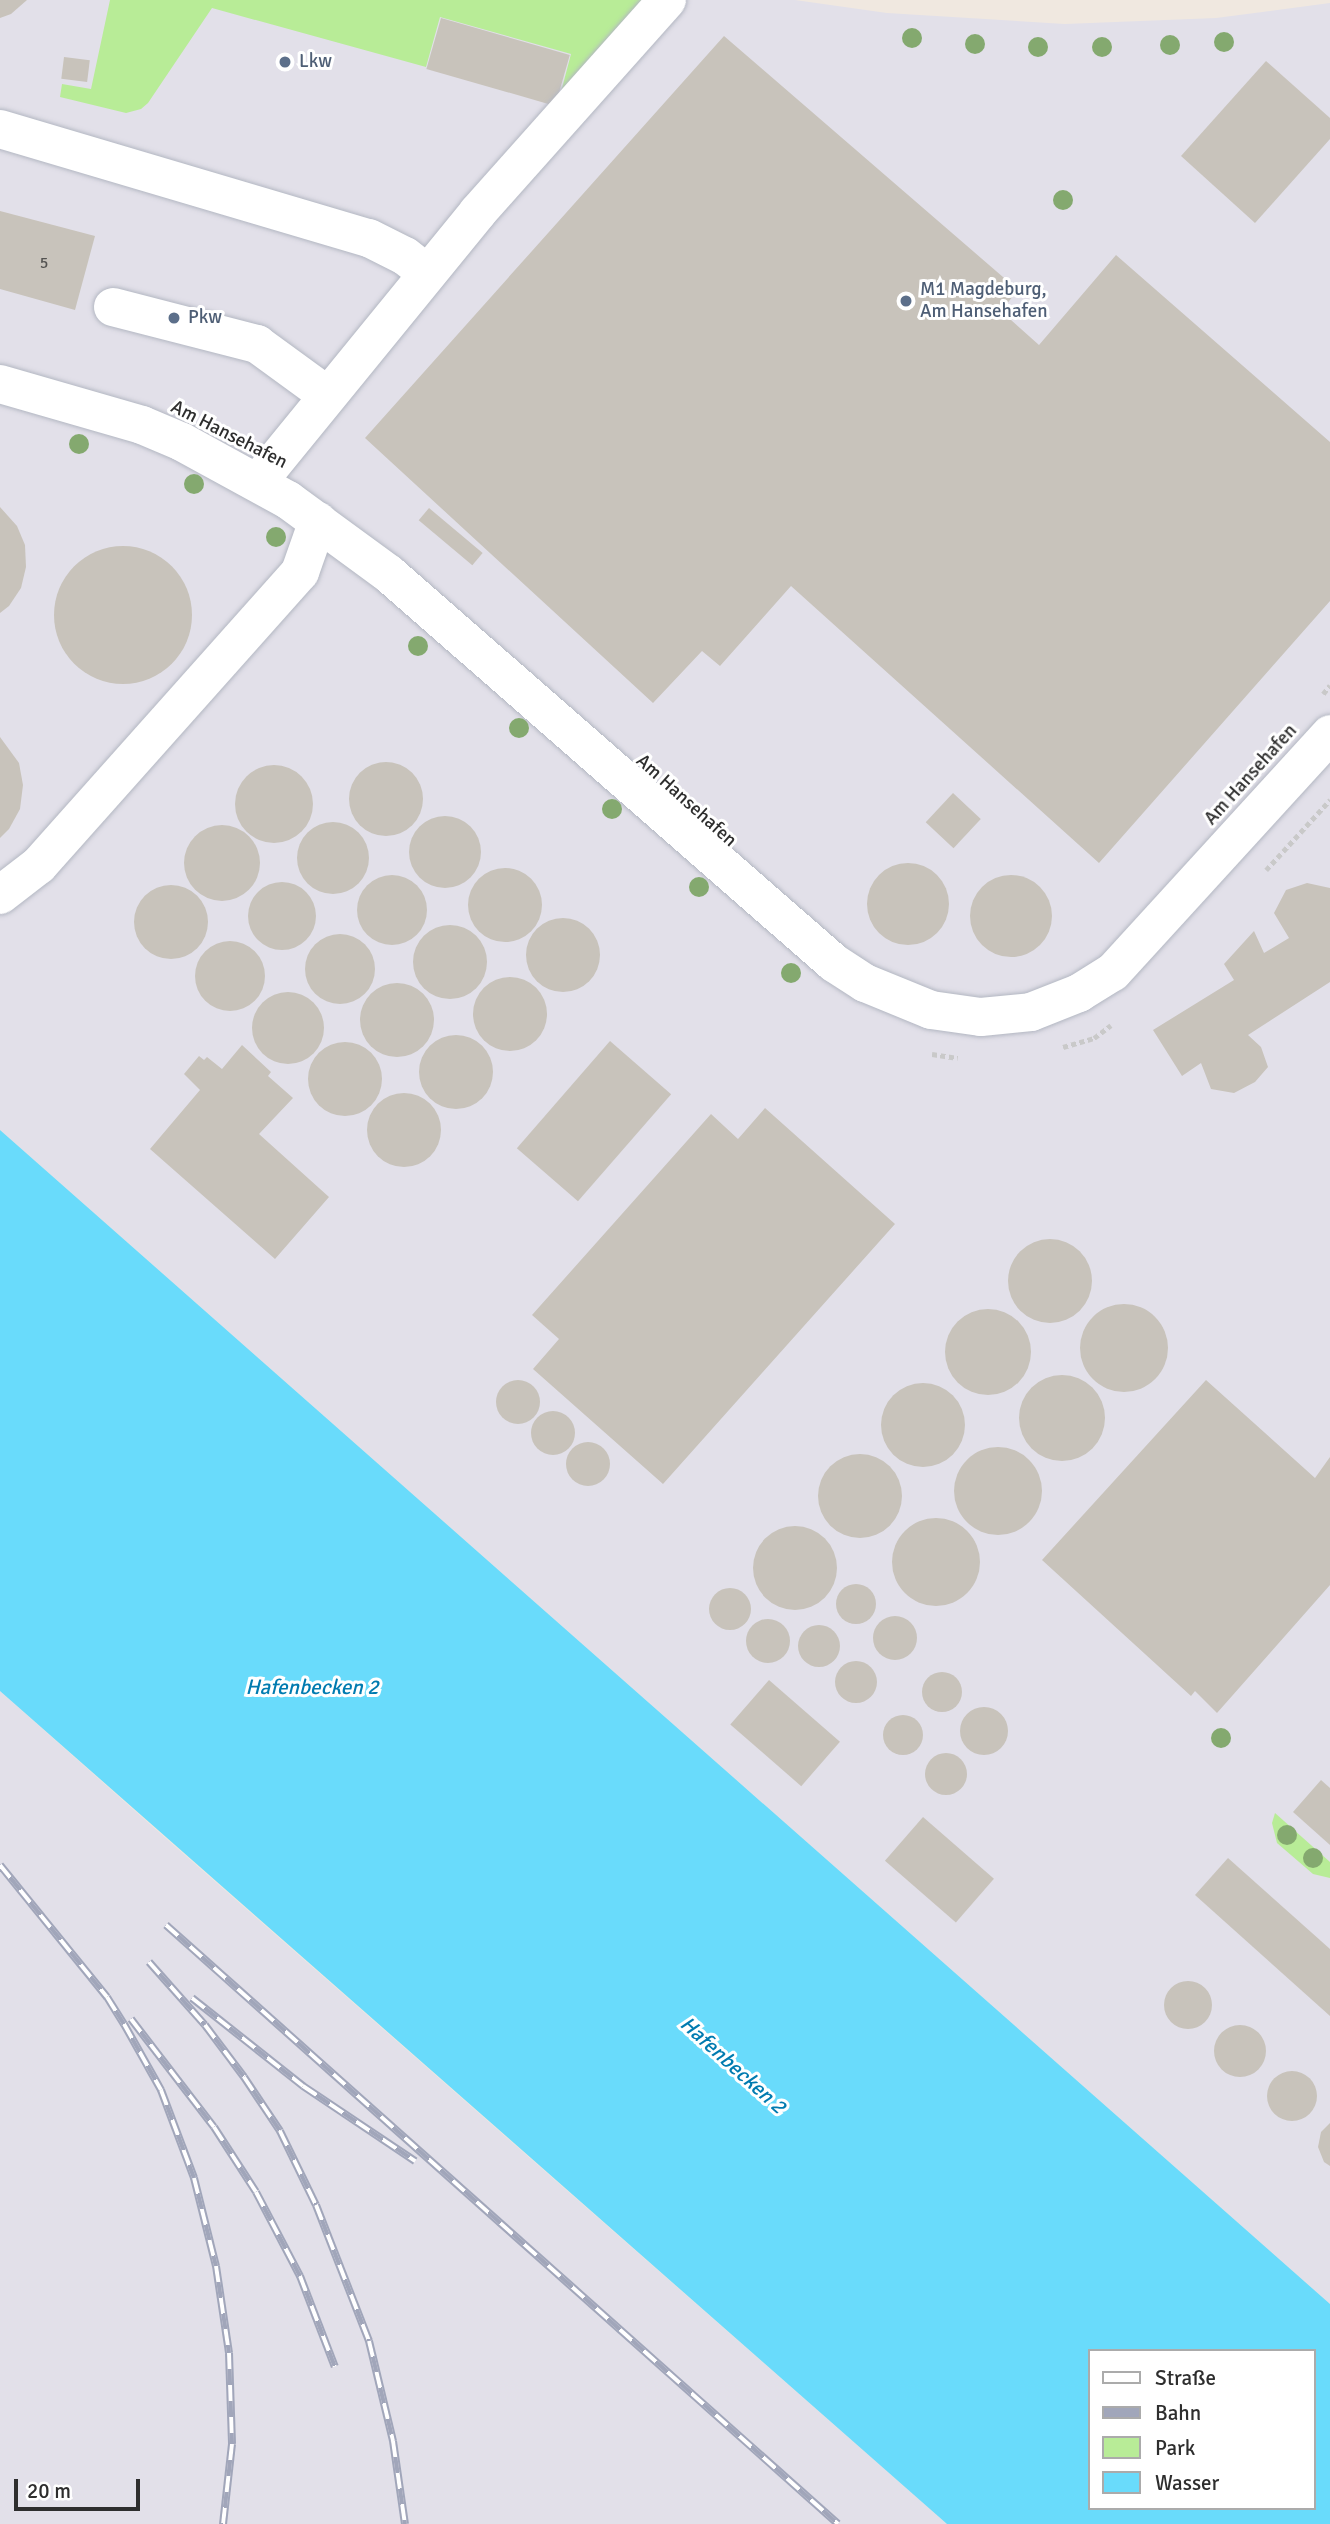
<!DOCTYPE html>
<meta charset="utf-8">
<style>
body{margin:0}
#map{position:relative;width:1330px;height:2524px;overflow:hidden;background:#f0e8e0;font-family:Signika,sans-serif}
div>[style]{position:absolute}
[style*='--x']{left:calc(var(--x)*1px);top:calc(var(--y)*1px);width:calc(var(--w)*1px);rotate:calc(var(--a)*1deg)}
.industrial>*{inset:0;background:#e2e0e9}
.green>*{inset:0;background:#b8ec97}
.water>*{inset:0;background:#69dbfb}
.building>*{inset:0;background:#c8c3bb;transform-origin:0 0}
.round{border-radius:50%}
.path>*{height:4.5px;margin-top:-2.25px;transform-origin:0;background:repeating-linear-gradient(90deg,#c9c9c9 0 5px,transparent 0 8.5px)}
.roads{filter:drop-shadow(0 0 2px #b3b7c2) drop-shadow(0 0 2px #b3b7c2)}
.minor>*{height:38px;margin:-19px;padding:0 19px;transform-origin:19px;border-radius:19px;background:#fff}
.rail>*{height:8px;margin-top:-4px;transform-origin:0;background:repeating-linear-gradient(90deg,#fff 0 16px,#a1a6ba 0 32px);box-sizing:border-box;border-block:2px solid #a1a6ba}
.trees>*{width:20px;height:20px;margin:-10px;border-radius:50%;background:#84a96f}
.dots>*{width:19px;height:19px;translate:-50% -50%;box-sizing:border-box;border:4px solid #fff;border-radius:50%}
span{translate:-50% -50%;white-space:nowrap;text-align:center;line-height:1.15;-webkit-text-stroke:6px #fff;paint-order:stroke}
.number-label{font-size:16px;color:#545351}
.number-label span{-webkit-text-stroke-width:0}
.service-label{font-size:19px;color:#4e5e75}
.left{translate:0 -50%;text-align:left}
.street-label{font-size:19px;color:#2e2e2e}
.water-label{font-size:21px;color:#007bb0;font-style:italic}
.legend{position:absolute;left:1088px;top:2349px;width:228px;height:161px;box-sizing:border-box;background:#fff;border:2px solid #ababab;margin:0;padding:9px 12px;list-style:none;font-size:21px;color:#2e2e2e}
.legend li{display:flex;align-items:center;gap:14px;height:35px}
.legend b{width:35px;border:2px solid #ababab}
.scale{position:absolute;left:14px;top:2479px;width:126px;height:32px;box-sizing:border-box;border:4px solid #2e2e2e;border-top:0;padding-left:9px;font-size:21px;line-height:24px;white-space:nowrap;color:#2e2e2e;-webkit-text-stroke:5px #fff;paint-order:stroke}
</style>
<div id="map">
<div class="industrial">
<i style="clip-path:polygon(0 0,795px 0,887px 13px,1065px 24px,1216px 18px,1330px 3px,1330px 2304px,0 1130px)"></i>
<i style="clip-path:polygon(0 1691px,153px 1827px,947px 2524px,0 2524px)"></i>
</div>
<div class="green">
<i style="clip-path:polygon(110px 0,647px 0,561px 92px,571px 54px,440px 17px,426px 67px,212px 8px,148px 103px,141px 109px,126px 113px,60px 97px,62px 84px,91px 89px)"></i>
<i style="clip-path:polygon(1275px 1813px,1330px 1862px,1330px 1878px,1313px 1874px,1277px 1843px,1272px 1823px)"></i>
</div>
<div class="water">
<i style="clip-path:polygon(evenodd,0 1130px,1330px 2304px,1330px 2524px,947px 2524px,0 1691px,0 1130px,1090px 2351px,1314px 2351px,1314px 2508px,1090px 2508px,1090px 2351px)"></i>
</div>
<div class="building">
<i style="clip-path:polygon(0 0,27px 0,11px 14px,0 18px)"></i>
<i style="left:441px;top:18px;width:134px;height:53px;rotate:16deg"></i>
<i style="clip-path:polygon(724px 36px,1018px 290px,1001px 311px,1039px 345px,1116px 255px,1330px 442px,1330px 601px,1099px 863px,791px 586px,720px 666px,702px 651px,653px 703px,365px 438px)"></i>
<i style="left:64px;top:57px;width:26px;height:22px;rotate:7deg"></i>
<i style="clip-path:polygon(1266px 61px,1330px 118px,1330px 139px,1255px 223px,1181px 156px)"></i>
<i style="clip-path:polygon(0 211px,95px 236px,75px 310px,0 289px)"></i>
<i style="clip-path:polygon(0 507px,17px 526px,25px 545px,26px 567px,21px 588px,9px 606px,0 613px)"></i>
<i style="left:429px;top:508px;width:70px;height:16px;rotate:40deg"></i>
<i class="round" style="left:54px;top:546px;width:138px;height:138px"></i>
<i style="clip-path:polygon(0 737px,19px 763px,23px 785px,20px 809px,9px 829px,0 838px)"></i>
<i class="round" style="left:349px;top:762px;width:74px;height:74px"></i>
<i class="round" style="left:235px;top:765px;width:78px;height:78px"></i>
<i style="left:953px;top:793px;width:38px;height:40px;rotate:43deg"></i>
<i class="round" style="left:409px;top:816px;width:72px;height:72px"></i>
<i class="round" style="left:297px;top:822px;width:72px;height:72px"></i>
<i class="round" style="left:184px;top:825px;width:76px;height:76px"></i>
<i class="round" style="left:867px;top:863px;width:82px;height:82px"></i>
<i class="round" style="left:468px;top:868px;width:74px;height:74px"></i>
<i class="round" style="left:357px;top:875px;width:70px;height:70px"></i>
<i class="round" style="left:970px;top:875px;width:82px;height:82px"></i>
<i class="round" style="left:248px;top:882px;width:68px;height:68px"></i>
<i style="clip-path:polygon(1307px 883px,1330px 888px,1330px 982px,1248px 1035px,1261px 1047px,1268px 1067px,1255px 1082px,1234px 1093px,1211px 1089px,1201px 1063px,1182px 1076px,1153px 1030px,1234px 980px,1224px 964px,1254px 931px,1264px 953px,1289px 938px,1274px 913px,1286px 890px)"></i>
<i class="round" style="left:134px;top:885px;width:74px;height:74px"></i>
<i class="round" style="left:526px;top:918px;width:74px;height:74px"></i>
<i class="round" style="left:413px;top:925px;width:74px;height:74px"></i>
<i class="round" style="left:305px;top:934px;width:70px;height:70px"></i>
<i class="round" style="left:195px;top:941px;width:70px;height:70px"></i>
<i class="round" style="left:473px;top:977px;width:74px;height:74px"></i>
<i class="round" style="left:360px;top:983px;width:74px;height:74px"></i>
<i class="round" style="left:252px;top:992px;width:72px;height:72px"></i>
<i class="round" style="left:419px;top:1035px;width:74px;height:74px"></i>
<i style="left:610px;top:1041px;width:81px;height:142px;rotate:41deg"></i>
<i class="round" style="left:308px;top:1042px;width:74px;height:74px"></i>
<i style="clip-path:polygon(242px 1045px,271px 1072px,268px 1076px,293px 1098px,259px 1134px,329px 1197px,275px 1259px,150px 1149px,200px 1090px,184px 1074px,199px 1056px,204px 1060px,207px 1057px,222px 1069px)"></i>
<i class="round" style="left:367px;top:1093px;width:74px;height:74px"></i>
<i style="clip-path:polygon(765px 1108px,895px 1224px,663px 1484px,533px 1369px,559px 1339px,532px 1315px,711px 1114px,738px 1139px)"></i>
<i class="round" style="left:1008px;top:1239px;width:84px;height:84px"></i>
<i class="round" style="left:1080px;top:1304px;width:88px;height:88px"></i>
<i class="round" style="left:945px;top:1309px;width:86px;height:86px"></i>
<i class="round" style="left:1019px;top:1375px;width:86px;height:86px"></i>
<i class="round" style="left:496px;top:1380px;width:44px;height:44px"></i>
<i style="clip-path:polygon(1206px 1380px,1315px 1478px,1330px 1457px,1330px 1585px,1217px 1713px,1195px 1691px,1191px 1696px,1042px 1560px)"></i>
<i class="round" style="left:881px;top:1383px;width:84px;height:84px"></i>
<i class="round" style="left:531px;top:1411px;width:44px;height:44px"></i>
<i class="round" style="left:566px;top:1442px;width:44px;height:44px"></i>
<i class="round" style="left:954px;top:1447px;width:88px;height:88px"></i>
<i class="round" style="left:818px;top:1454px;width:84px;height:84px"></i>
<i class="round" style="left:892px;top:1518px;width:88px;height:88px"></i>
<i class="round" style="left:753px;top:1526px;width:84px;height:84px"></i>
<i class="round" style="left:836px;top:1584px;width:40px;height:40px"></i>
<i class="round" style="left:709px;top:1588px;width:42px;height:42px"></i>
<i class="round" style="left:873px;top:1616px;width:44px;height:44px"></i>
<i class="round" style="left:746px;top:1619px;width:44px;height:44px"></i>
<i class="round" style="left:798px;top:1625px;width:42px;height:42px"></i>
<i class="round" style="left:835px;top:1661px;width:42px;height:42px"></i>
<i class="round" style="left:922px;top:1672px;width:40px;height:40px"></i>
<i style="left:769px;top:1680px;width:94px;height:59px;rotate:41deg"></i>
<i class="round" style="left:960px;top:1707px;width:48px;height:48px"></i>
<i class="round" style="left:883px;top:1715px;width:40px;height:40px"></i>
<i class="round" style="left:925px;top:1753px;width:42px;height:42px"></i>
<i style="clip-path:polygon(1321px 1780px,1330px 1788px,1330px 1845px,1293px 1812px)"></i>
<i style="left:923px;top:1817px;width:94px;height:58px;rotate:41deg"></i>
<i style="clip-path:polygon(1228px 1858px,1330px 1949px,1330px 2016px,1195px 1895px)"></i>
<i class="round" style="left:1164px;top:1981px;width:48px;height:48px"></i>
<i class="round" style="left:1214px;top:2025px;width:52px;height:52px"></i>
<i class="round" style="left:1267px;top:2071px;width:50px;height:50px"></i>
<i style="clip-path:polygon(1330px 2123px,1330px 2166px,1324px 2162px,1318px 2147px,1321px 2132px)"></i>
</div>
<div class="path">
<i style="--x:1323;--y:694;--w:11;--a:-52"></i>
<i style="--x:1266;--y:870;--w:95;--a:-47.6"></i>
<i style="--x:1063;--y:1047;--w:32;--a:-16"></i>
<i style="--x:1094;--y:1038;--w:21;--a:-37"></i>
<i style="--x:932;--y:1054;--w:26;--a:9"></i>
</div>
<div class="roads">
<div class="minor">
<i style="--x:0;--y:129;--w:385;--a:16.5"></i>
<i style="--x:369;--y:238;--w:40;--a:26.6"></i>
<i style="--x:405;--y:256;--w:28;--a:38"></i>
<i style="--x:113;--y:307;--w:149;--a:14.4"></i>
<i style="--x:257;--y:344;--w:87;--a:36.1"></i>
<i style="--x:0;--y:384;--w:148;--a:16.1"></i>
<i style="--x:142;--y:425;--w:43;--a:23"></i>
<i style="--x:182;--y:442;--w:121;--a:28.7"></i>
<i style="--x:288;--y:500;--w:125;--a:36.2"></i>
<i style="--x:389;--y:574;--w:591;--a:41.16"></i>
<i style="--x:834;--y:963;--w:37;--a:33"></i>
<i style="--x:865;--y:983;--w:71;--a:22.2"></i>
<i style="--x:931;--y:1010;--w:50;--a:8"></i>
<i style="--x:981;--y:1017;--w:50;--a:-5.7"></i>
<i style="--x:1031;--y:1012;--w:52;--a:-21.6"></i>
<i style="--x:1079;--y:993;--w:40;--a:-32"></i>
<i style="--x:1113;--y:972;--w:322;--a:-47.6"></i>
<i style="--x:258;--y:482;--w:348;--a:-50.8"></i>
<i style="--x:478;--y:212;--w:284;--a:-48.3"></i>
<i style="--x:0;--y:895;--w:49;--a:-37.6"></i>
<i style="--x:39;--y:865;--w:392;--a:-48.3"></i>
<i style="--x:300;--y:572;--w:54;--a:-70.6"></i>
</div>
</div>
<div class="rail">
<i style="--x:0;--y:1865;--w:170;--a:51"></i>
<i style="--x:107;--y:1997;--w:32;--a:58"></i>
<i style="--x:124;--y:2024;--w:76;--a:60.7"></i>
<i style="--x:161;--y:2090;--w:94;--a:69.4"></i>
<i style="--x:194;--y:2178;--w:91;--a:76"></i>
<i style="--x:216;--y:2266;--w:88;--a:81.5"></i>
<i style="--x:229;--y:2353;--w:91;--a:88.1"></i>
<i style="--x:232;--y:2444;--w:81;--a:96.4"></i>
<i style="--x:166;--y:1925;--w:900;--a:41.71"></i>
<i style="--x:149;--y:1962;--w:84;--a:48.4"></i>
<i style="--x:205;--y:2025;--w:65;--a:53.1"></i>
<i style="--x:244;--y:2077;--w:65;--a:56.3"></i>
<i style="--x:280;--y:2131;--w:82;--a:64.1"></i>
<i style="--x:316;--y:2205;--w:146;--a:68.7"></i>
<i style="--x:369;--y:2341;--w:103;--a:76.5"></i>
<i style="--x:393;--y:2441;--w:84;--a:81.8"></i>
<i style="--x:192;--y:1998;--w:142;--a:38.4"></i>
<i style="--x:303;--y:2086;--w:135;--a:33.8"></i>
<i style="--x:131;--y:2019;--w:136;--a:52.5"></i>
<i style="--x:214;--y:2127;--w:77;--a:57.1"></i>
<i style="--x:256;--y:2192;--w:95;--a:62.4"></i>
<i style="--x:300;--y:2276;--w:97;--a:69"></i>
</div>
<div class="trees">
<i style="left:912px;top:38px"></i>
<i style="left:1224px;top:42px"></i>
<i style="left:975px;top:44px"></i>
<i style="left:1170px;top:45px"></i>
<i style="left:1038px;top:47px"></i>
<i style="left:1102px;top:47px"></i>
<i style="left:1063px;top:200px"></i>
<i style="left:79px;top:444px"></i>
<i style="left:194px;top:484px"></i>
<i style="left:276px;top:537px"></i>
<i style="left:418px;top:646px"></i>
<i style="left:519px;top:728px"></i>
<i style="left:612px;top:809px"></i>
<i style="left:699px;top:887px"></i>
<i style="left:791px;top:973px"></i>
<i style="left:1221px;top:1738px"></i>
<i style="left:1287px;top:1835px"></i>
<i style="left:1313px;top:1858px"></i>
</div>
<div class="dots">
<i style="left:285px;top:62px;background:#5c6f8a"></i>
<i style="left:906px;top:301px;background:#5c6f8a"></i>
<i style="left:174px;top:318px;background:#5c6f8a"></i>
</div>
<div class="number-label">
<span style="left:44px;top:263px">5</span>
</div>
<div class="service-label">
<span class="left" style="left:299px;top:62px">Lkw</span>
<span class="left" style="left:920px;top:301px">M1 Magdeburg,<br>Am Hansehafen</span>
<span class="left" style="left:188px;top:318px">Pkw</span>
</div>
<div class="street-label">
<span style="left:229px;top:435px;rotate:27deg">Am Hansehafen</span>
<span style="left:1251px;top:775px;rotate:-48deg">Am Hansehafen</span>
<span style="left:686px;top:801px;rotate:42deg">Am Hansehafen</span>
</div>
<div class="water-label">
<span style="left:312px;top:1687px">Hafenbecken 2</span>
<span style="left:733px;top:2065px;rotate:42deg">Hafenbecken 2</span>
</div>
<ul class="legend">
<li><b style="height:9px;background:#fff"></b>Straße</li>
<li><b style="height:9px;background:#a1a6ba"></b>Bahn</li>
<li><b style="height:19px;background:#b8ec97"></b>Park</li>
<li><b style="height:19px;background:#69dbfb"></b>Wasser</li>
</ul>
<div class="scale">20 m</div>
</div>
